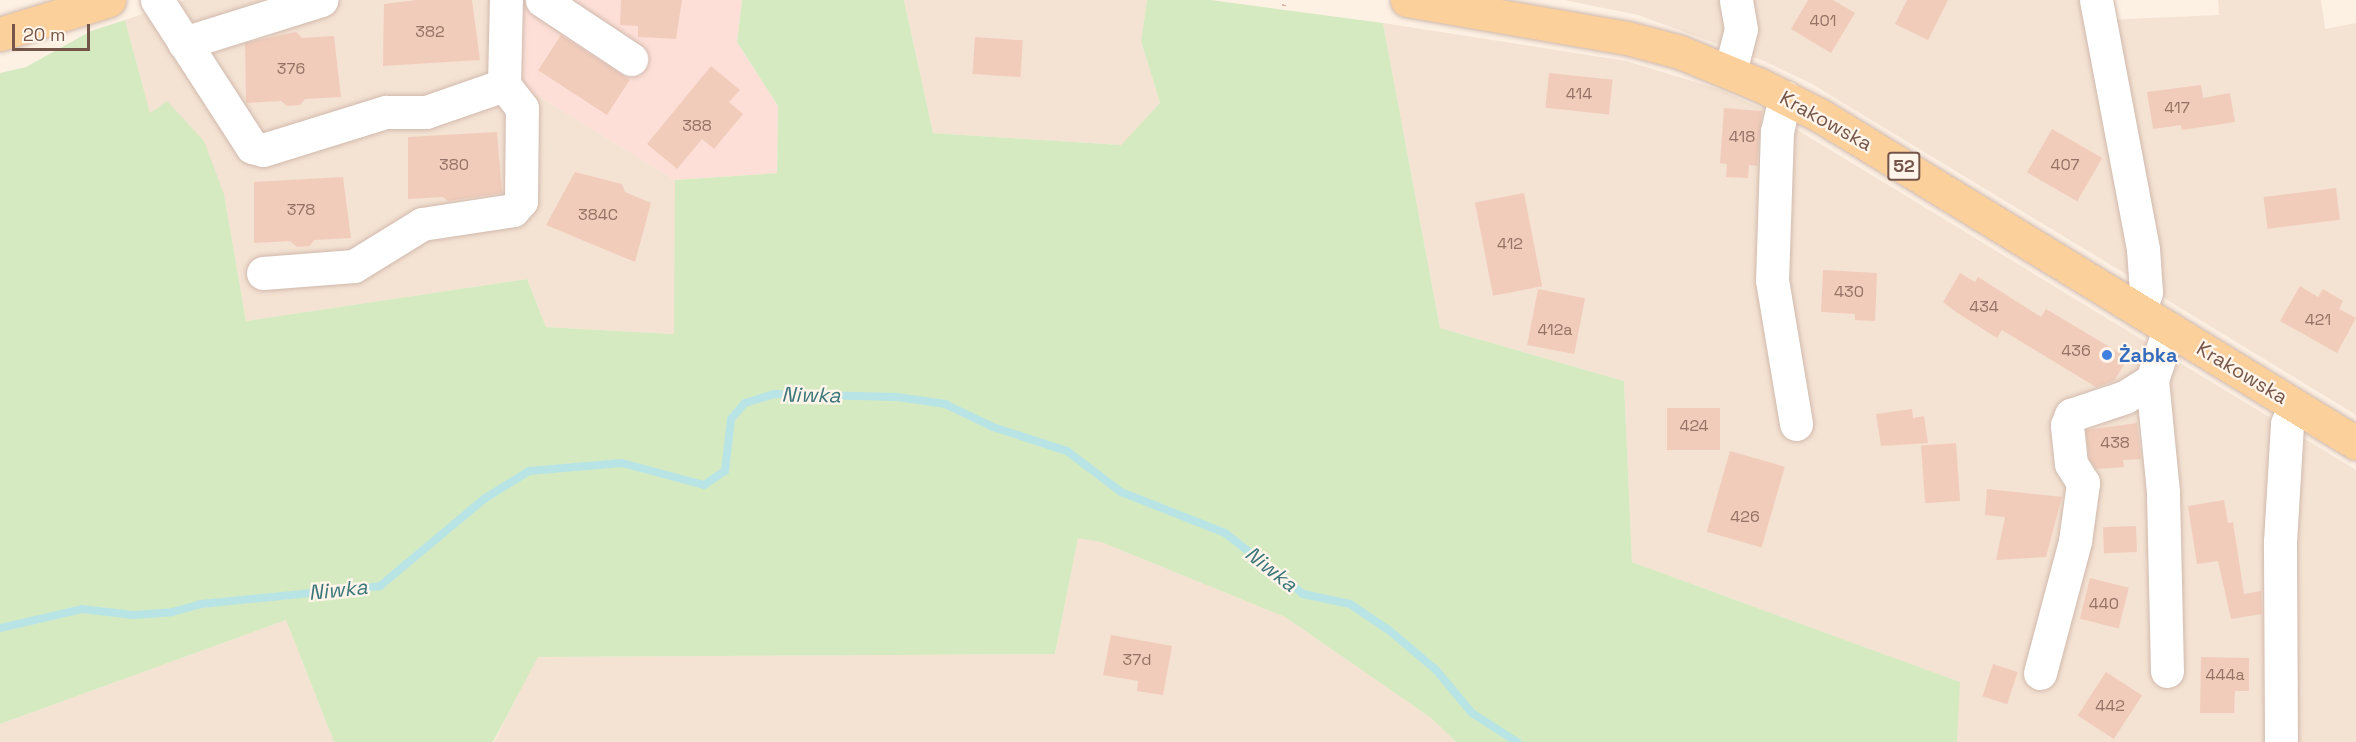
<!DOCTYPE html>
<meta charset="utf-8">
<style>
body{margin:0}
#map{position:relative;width:2356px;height:742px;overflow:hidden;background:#fdf1e4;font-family:"Space Grotesk",sans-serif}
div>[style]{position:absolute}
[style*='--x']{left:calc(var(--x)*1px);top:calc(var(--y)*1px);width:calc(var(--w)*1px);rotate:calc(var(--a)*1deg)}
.residential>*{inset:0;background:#f4e2d2}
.commercial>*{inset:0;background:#fddfd7}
.green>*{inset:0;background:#d6eac2}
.stream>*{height:8px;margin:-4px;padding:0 4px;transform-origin:4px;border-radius:4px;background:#b8e4e6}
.building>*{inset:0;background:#f2ccbb;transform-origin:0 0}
.path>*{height:4px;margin-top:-2px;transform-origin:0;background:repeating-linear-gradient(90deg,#d7af9e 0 1.5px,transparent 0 6px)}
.roads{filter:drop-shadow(0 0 2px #d0b9ad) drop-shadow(0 0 2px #d0b9ad)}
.minor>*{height:33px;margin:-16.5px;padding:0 16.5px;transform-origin:16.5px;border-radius:16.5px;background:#fff}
.major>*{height:33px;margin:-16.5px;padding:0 16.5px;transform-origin:16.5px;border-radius:16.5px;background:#fcd09b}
.dots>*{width:16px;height:16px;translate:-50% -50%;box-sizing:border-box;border:3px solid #fff5ea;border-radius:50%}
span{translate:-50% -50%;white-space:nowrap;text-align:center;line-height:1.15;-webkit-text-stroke:4.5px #fff5ea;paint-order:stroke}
.number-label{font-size:16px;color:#947366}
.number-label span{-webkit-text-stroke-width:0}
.shield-label span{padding:2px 4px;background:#fff5ea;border:2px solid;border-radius:4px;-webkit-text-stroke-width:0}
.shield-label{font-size:18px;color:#755549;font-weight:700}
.street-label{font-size:20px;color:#755549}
.shop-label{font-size:20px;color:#366cbe;font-weight:700}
.left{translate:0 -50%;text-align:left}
.water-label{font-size:21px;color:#3c767b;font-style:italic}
.scale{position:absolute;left:12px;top:24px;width:78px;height:27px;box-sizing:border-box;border:3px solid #755549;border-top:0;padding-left:8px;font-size:18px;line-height:21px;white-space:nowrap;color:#755549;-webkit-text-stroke:4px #fff5ea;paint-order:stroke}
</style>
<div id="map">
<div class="residential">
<i style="clip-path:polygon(185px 0,517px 0,525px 88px,675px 180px,675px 334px,546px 327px,527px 279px,246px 321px,224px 194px,150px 114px,125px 20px)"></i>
<i style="clip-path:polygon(904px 0,1147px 0,1141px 41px,1160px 103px,1122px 145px,933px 133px)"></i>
<i style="clip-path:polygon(1564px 0,2088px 0,2134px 279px,1812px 84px,1764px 61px,1638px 15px)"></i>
<i style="clip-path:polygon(2218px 0,2321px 0,2325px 29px,2356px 23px,2356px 415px,2164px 298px,2159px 290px,2105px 20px,2219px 15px)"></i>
<i style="clip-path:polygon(1383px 23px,1626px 61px,1718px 89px,1765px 110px,2356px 470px,2356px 742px,1957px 742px,1959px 682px,1632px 562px,1624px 381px,1440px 328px)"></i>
<i style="clip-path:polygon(1078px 537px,1101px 542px,1285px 617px,1431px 718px,1456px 742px,494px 742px,537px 657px,1055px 654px)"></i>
<i style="clip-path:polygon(286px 620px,334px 742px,0 742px,0 724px)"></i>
</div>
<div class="commercial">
<i style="clip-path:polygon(559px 0,742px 0,737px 42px,778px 106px,777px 173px,675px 180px,525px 88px,513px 65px,520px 1px,631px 73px)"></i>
</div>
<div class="green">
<i style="clip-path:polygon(742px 0,904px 0,933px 133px,1121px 145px,1160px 103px,1141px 41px,1147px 0,1211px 0,1383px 23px,1440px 328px,1624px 381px,1632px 562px,1960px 682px,1957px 742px,1456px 742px,1431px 718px,1285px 617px,1101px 542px,1078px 538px,1055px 654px,538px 657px,493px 742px,334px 742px,286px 620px,0 724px,0 73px,26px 67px,91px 31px,125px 20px,150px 113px,167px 101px,204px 141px,224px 194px,246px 321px,527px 279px,546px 327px,674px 334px,675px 180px,777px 173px,778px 106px,737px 42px)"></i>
</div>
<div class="stream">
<i style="--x:0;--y:628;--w:84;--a:-13"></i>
<i style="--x:82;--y:609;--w:51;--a:6.7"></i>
<i style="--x:133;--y:615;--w:39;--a:-4"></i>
<i style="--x:172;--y:612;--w:30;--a:-15"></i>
<i style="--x:201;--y:604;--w:180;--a:-5.7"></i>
<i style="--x:380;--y:586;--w:136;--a:-39.9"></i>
<i style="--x:484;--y:499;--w:53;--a:-31.9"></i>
<i style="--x:529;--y:471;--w:93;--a:-4.9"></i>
<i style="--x:622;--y:463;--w:85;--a:15"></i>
<i style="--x:704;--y:485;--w:25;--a:-34"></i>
<i style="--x:725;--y:471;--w:52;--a:-83.4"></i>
<i style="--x:731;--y:419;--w:21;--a:-49"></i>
<i style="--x:745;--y:403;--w:31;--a:-17"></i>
<i style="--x:775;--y:394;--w:122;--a:1.4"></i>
<i style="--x:897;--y:397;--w:49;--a:8.3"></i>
<i style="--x:945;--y:404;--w:53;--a:25.6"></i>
<i style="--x:993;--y:427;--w:78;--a:18"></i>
<i style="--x:1067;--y:451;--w:68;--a:37.2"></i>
<i style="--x:1121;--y:492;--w:112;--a:21.5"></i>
<i style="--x:1225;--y:533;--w:99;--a:38"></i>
<i style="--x:1303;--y:594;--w:48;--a:12"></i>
<i style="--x:1350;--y:604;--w:48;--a:34"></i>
<i style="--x:1390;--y:631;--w:60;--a:40.3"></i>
<i style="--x:1436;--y:670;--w:56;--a:50.1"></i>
<i style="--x:1472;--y:713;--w:54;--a:32.8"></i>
</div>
<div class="building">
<i style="clip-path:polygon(417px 0,472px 0,480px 60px,383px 66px,384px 4px)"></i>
<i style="clip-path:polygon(621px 0,682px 0,676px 39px,638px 37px,638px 26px,620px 25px)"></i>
<i style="clip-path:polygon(1808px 0,1833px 0,1855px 13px,1831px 53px,1791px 29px)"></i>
<i style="clip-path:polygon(1907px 0,1948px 0,1928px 40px,1895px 24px)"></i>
<i style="clip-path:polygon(296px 32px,302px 38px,334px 36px,341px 97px,305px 99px,300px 105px,287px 106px,281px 101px,246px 103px,245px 43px)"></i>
<i style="left:561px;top:35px;width:82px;height:42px;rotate:33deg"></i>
<i style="left:975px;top:37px;width:48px;height:37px;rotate:4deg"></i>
<i style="clip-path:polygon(711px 66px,740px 90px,729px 102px,743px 114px,714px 149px,702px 139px,677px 169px,647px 144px)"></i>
<i style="left:1549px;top:73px;width:64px;height:35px;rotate:6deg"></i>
<i style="clip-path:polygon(2201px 85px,2203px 98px,2230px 93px,2235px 122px,2182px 130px,2181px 125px,2153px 129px,2147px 92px)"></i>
<i style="clip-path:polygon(1724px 108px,1762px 111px,1757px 166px,1749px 165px,1748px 178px,1726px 177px,1727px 164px,1720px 163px)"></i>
<i style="left:2052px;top:129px;width:58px;height:50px;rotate:30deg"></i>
<i style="clip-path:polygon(497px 132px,502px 193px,448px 201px,443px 197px,408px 199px,408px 137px)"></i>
<i style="clip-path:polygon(575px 172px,622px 184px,625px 192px,651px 203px,635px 262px,546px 225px)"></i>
<i style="clip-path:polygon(343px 177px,351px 238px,314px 240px,310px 246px,297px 247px,290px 241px,254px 243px,254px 182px)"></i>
<i style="left:2336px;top:188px;width:32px;height:73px;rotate:83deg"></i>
<i style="left:1524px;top:193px;width:95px;height:50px;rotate:79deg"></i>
<i style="clip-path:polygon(1823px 270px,1877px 273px,1875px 321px,1855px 320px,1855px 314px,1821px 312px)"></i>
<i style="clip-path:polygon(1960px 273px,1975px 282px,1978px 277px,2041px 317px,2046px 309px,2128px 358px,2114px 381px,2096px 387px,2002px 330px,1997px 338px,1956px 312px,1943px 302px)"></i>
<i style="clip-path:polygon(2300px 286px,2318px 297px,2323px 289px,2343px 301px,2339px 309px,2356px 318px,2337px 353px,2280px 321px)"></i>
<i style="left:1538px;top:289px;width:48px;height:57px;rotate:11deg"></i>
<i style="left:1667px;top:408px;width:53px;height:42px"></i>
<i style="clip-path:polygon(1912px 409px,1913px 418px,1924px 416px,1928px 443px,1881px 446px,1876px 414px)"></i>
<i style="clip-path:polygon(2137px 423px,2141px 459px,2123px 460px,2124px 467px,2096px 469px,2089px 458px,2086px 430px)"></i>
<i style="left:1956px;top:443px;width:58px;height:35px;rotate:86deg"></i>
<i style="left:1730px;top:451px;width:57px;height:84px;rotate:16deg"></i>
<i style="clip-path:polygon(1987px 489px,2062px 497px,2046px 557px,1996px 560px,2005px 517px,1985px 515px)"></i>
<i style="clip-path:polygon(2224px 500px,2228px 523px,2233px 522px,2244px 594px,2261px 591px,2262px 614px,2231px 619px,2218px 561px,2197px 564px,2188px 506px)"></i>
<i style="left:2136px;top:526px;width:26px;height:33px;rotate:88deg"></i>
<i style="left:2090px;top:578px;width:40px;height:42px;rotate:14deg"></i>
<i style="clip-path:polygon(1111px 635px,1172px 646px,1163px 695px,1137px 691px,1138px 681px,1103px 675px)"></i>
<i style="clip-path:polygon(2201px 657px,2249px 658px,2249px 691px,2235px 691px,2234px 713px,2200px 713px)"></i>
<i style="left:1993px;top:664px;width:26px;height:34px;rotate:18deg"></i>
<i style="left:2106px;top:672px;width:43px;height:52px;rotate:33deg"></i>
</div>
<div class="path">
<i style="--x:1284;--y:6;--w:6;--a:-81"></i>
</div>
<div class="roads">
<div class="minor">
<i style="--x:157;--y:0;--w:175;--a:57.1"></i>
<i style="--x:252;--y:147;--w:11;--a:15"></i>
<i style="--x:263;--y:150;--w:129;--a:-17.2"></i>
<i style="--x:386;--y:112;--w:40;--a:0"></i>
<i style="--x:426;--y:112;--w:83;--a:-19.1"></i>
<i style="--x:542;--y:0;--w:107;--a:33.5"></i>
<i style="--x:2096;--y:0;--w:253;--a:79.3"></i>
<i style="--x:2143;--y:249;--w:43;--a:86"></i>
<i style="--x:2146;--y:292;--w:20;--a:108"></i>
<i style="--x:184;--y:43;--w:144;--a:-17.4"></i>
<i style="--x:1730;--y:72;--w:44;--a:-75.7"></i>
<i style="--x:1741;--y:29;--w:29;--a:-100"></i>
<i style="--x:1785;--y:97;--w:35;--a:103"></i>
<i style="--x:1777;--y:131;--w:149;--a:91.9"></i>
<i style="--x:1772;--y:280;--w:146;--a:80.5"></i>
<i style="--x:263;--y:273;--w:91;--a:-4.4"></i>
<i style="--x:354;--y:266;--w:80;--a:-31.7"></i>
<i style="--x:422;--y:224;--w:92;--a:-8.7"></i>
<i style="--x:513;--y:210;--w:12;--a:-48"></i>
<i style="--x:521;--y:201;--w:93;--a:-89.4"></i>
<i style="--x:522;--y:108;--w:29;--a:-128"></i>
<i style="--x:504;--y:85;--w:85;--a:-88.7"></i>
<i style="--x:2167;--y:671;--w:179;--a:-91.3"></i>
<i style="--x:2163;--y:492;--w:113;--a:-95.6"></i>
<i style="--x:2152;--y:380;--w:54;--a:-71.6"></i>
<i style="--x:2040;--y:673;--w:137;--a:-75.1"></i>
<i style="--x:2075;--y:541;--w:59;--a:-82.1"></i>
<i style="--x:2083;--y:483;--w:22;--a:-122"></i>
<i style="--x:2071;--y:464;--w:39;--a:-96"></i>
<i style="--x:2067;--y:425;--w:11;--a:-68"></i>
<i style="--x:2071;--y:415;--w:57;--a:-18.4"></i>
<i style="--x:2125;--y:397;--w:32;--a:-32"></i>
<i style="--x:2281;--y:742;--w:200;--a:-90.3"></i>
<i style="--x:2280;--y:542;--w:118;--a:-86.6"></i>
<i style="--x:2287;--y:424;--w:20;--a:-70"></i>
</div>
<div class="major">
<i style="--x:1407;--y:0;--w:223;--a:9.8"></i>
<i style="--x:1627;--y:38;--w:55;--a:14.8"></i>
<i style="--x:1680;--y:52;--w:87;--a:22.4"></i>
<i style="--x:1760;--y:85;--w:68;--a:26.9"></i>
<i style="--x:1821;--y:116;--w:627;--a:31.43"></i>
<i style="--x:0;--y:34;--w:114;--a:-17.3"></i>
</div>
</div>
<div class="dots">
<i style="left:2107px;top:355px;background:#3f7fe0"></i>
</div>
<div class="number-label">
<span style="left:1823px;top:21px">401</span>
<span style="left:430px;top:32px">382</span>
<span style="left:291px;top:69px">376</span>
<span style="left:1579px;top:94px">414</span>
<span style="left:2177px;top:108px">417</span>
<span style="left:697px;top:126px">388</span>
<span style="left:1742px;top:137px">418</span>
<span style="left:454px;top:165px">380</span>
<span style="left:2065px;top:165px">407</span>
<span style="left:301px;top:210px">378</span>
<span style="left:598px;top:215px">384C</span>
<span style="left:1510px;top:244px">412</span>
<span style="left:1849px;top:292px">430</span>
<span style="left:1984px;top:307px">434</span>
<span style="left:2318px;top:320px">421</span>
<span style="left:1555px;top:330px">412a</span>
<span style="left:2076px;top:351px">436</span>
<span style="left:1694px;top:426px">424</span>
<span style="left:2115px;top:443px">438</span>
<span style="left:1745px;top:517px">426</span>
<span style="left:2104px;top:604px">440</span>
<span style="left:1137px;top:660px">37d</span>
<span style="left:2225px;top:675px">444a</span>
<span style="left:2110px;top:706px">442</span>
</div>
<div class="shield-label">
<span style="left:1904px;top:166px">52</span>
</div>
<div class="street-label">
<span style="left:1826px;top:121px;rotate:29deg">Krakowska</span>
<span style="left:2242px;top:373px;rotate:31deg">Krakowska</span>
</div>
<div class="shop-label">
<span class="left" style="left:2119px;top:355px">Żabka</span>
</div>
<div class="water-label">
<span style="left:811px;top:395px;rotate:1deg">Niwka</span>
<span style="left:1271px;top:569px;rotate:38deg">Niwka</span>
<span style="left:338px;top:590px;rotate:-6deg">Niwka</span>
</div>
<div class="scale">20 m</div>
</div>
